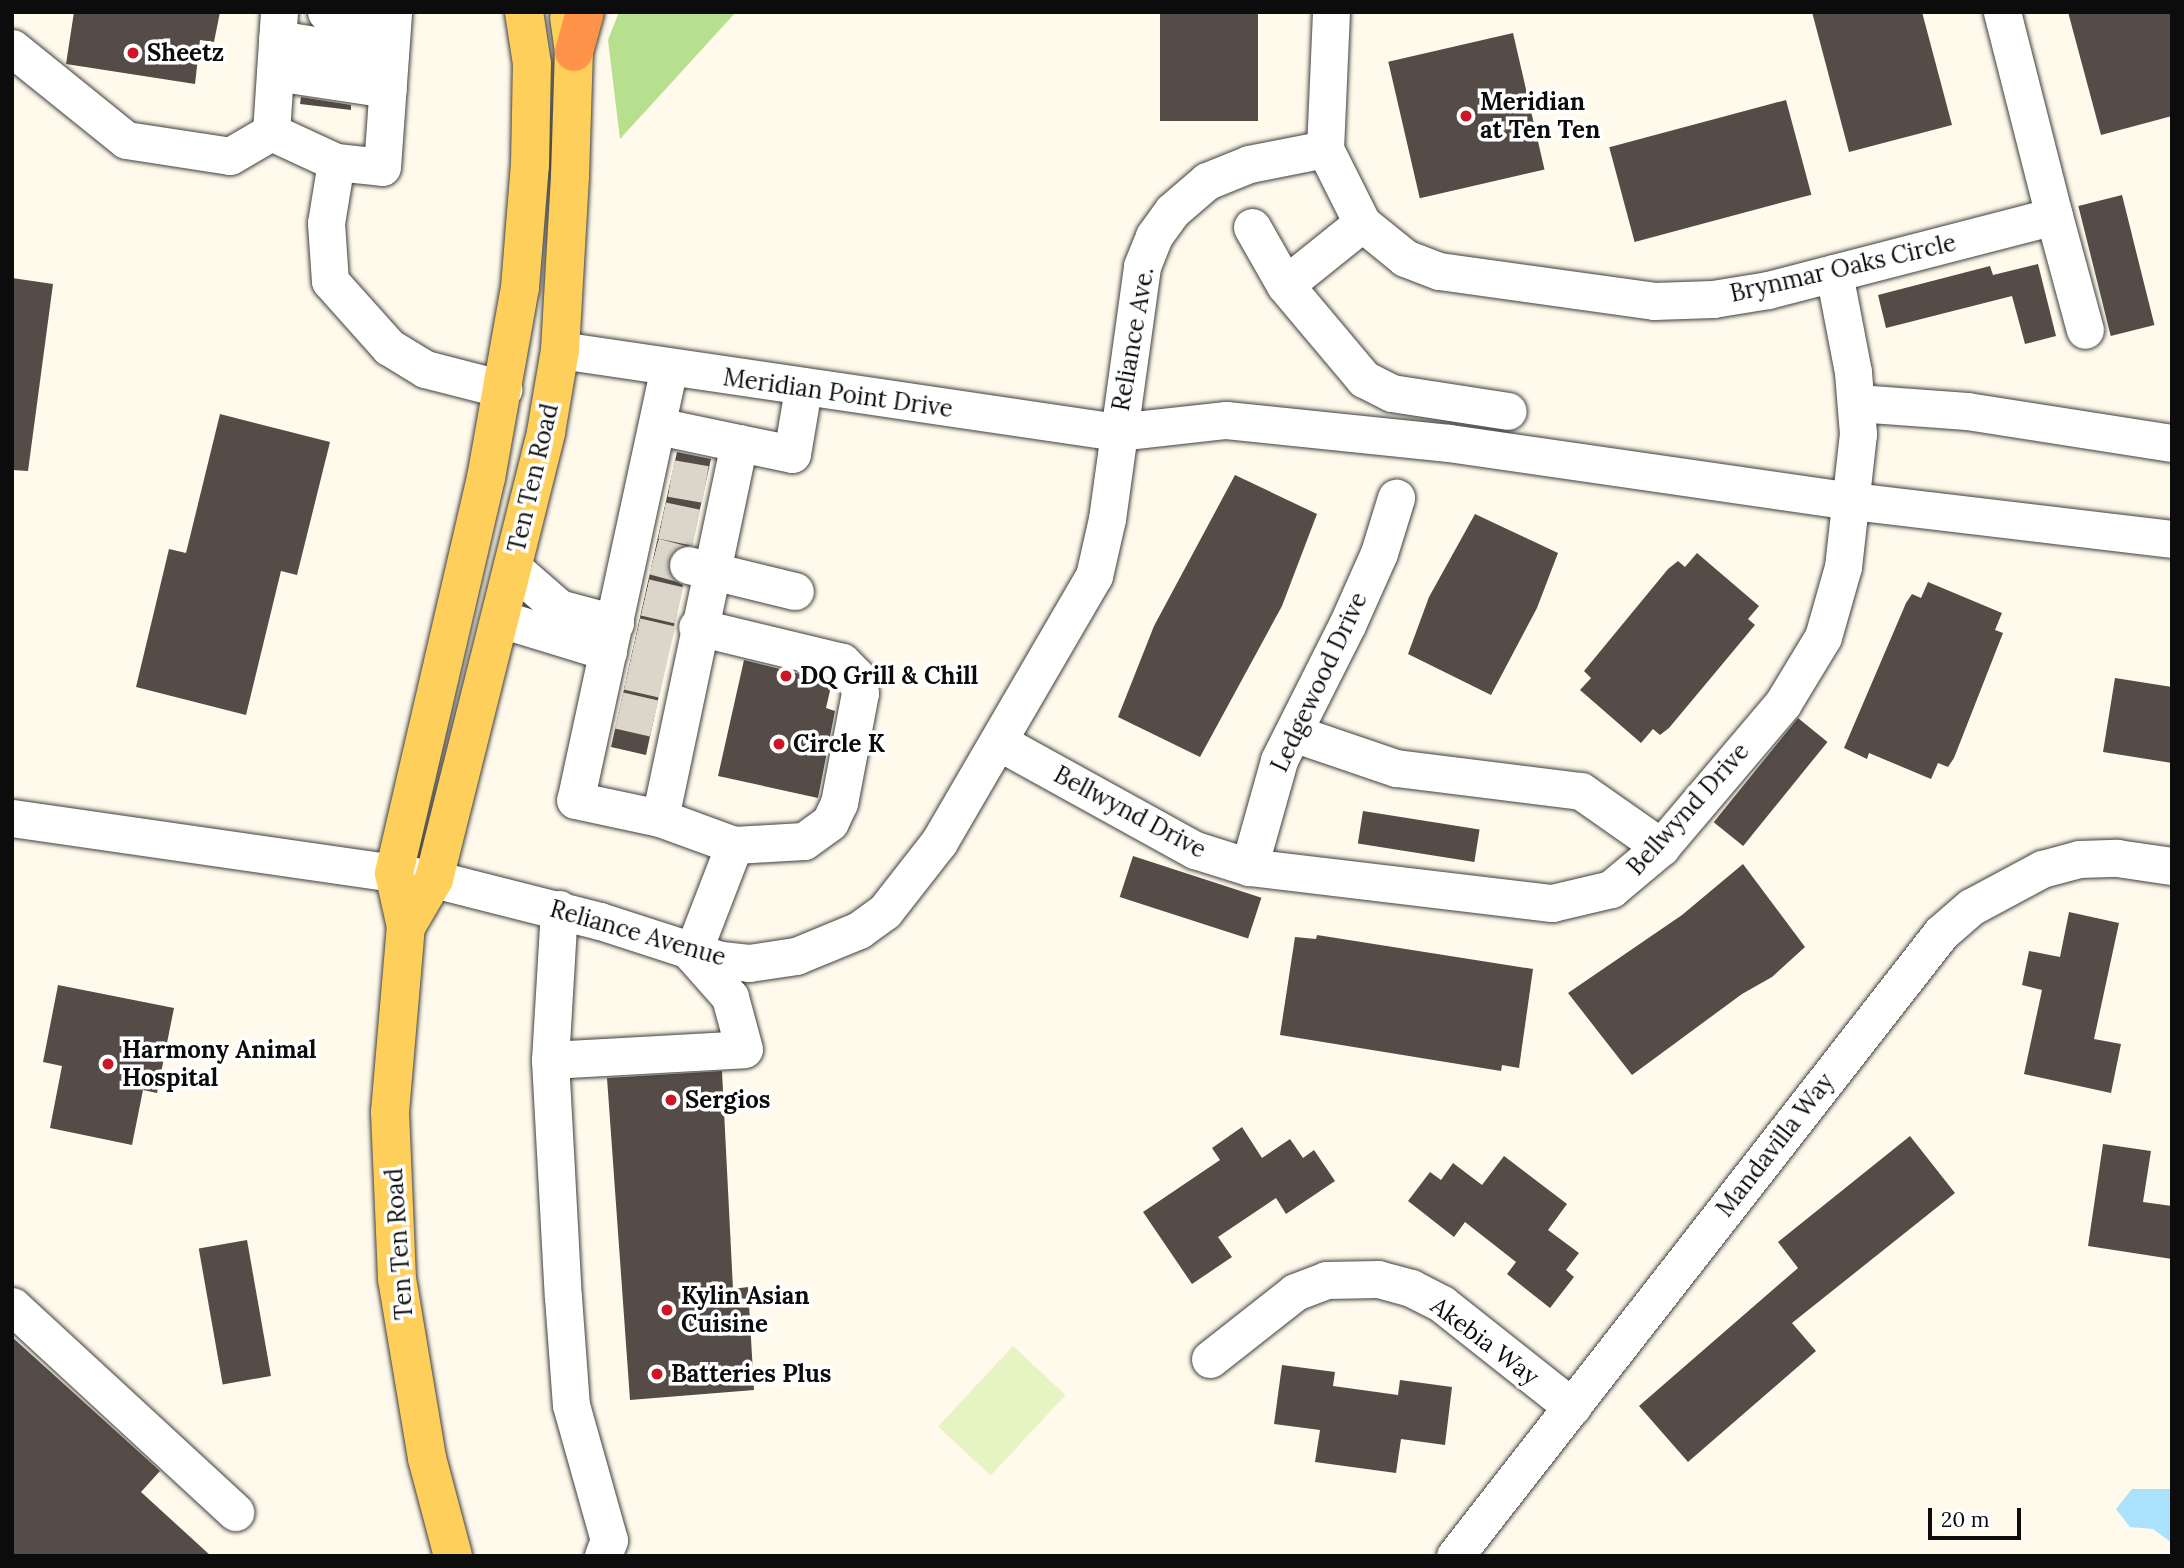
<!DOCTYPE html>
<style>
body{margin:0}
#map{position:relative;width:2184px;height:1568px;overflow:hidden;background:#fffaeb;font-family:Lora,serif}
div>[style]{position:absolute}
[style*='--x']{left:calc(var(--x)*1px);top:calc(var(--y)*1px);width:calc(var(--w)*1px);rotate:calc(var(--a)*1deg)}
.forest>*{inset:0;background:#b7e08e}
.pitch>*{inset:0;background:#e6f4c4;transform-origin:0 0}
.water>*{inset:0;background:#aae2fd}
.building>*{inset:0;background:#564c47;transform-origin:0 0}
.minor-tunnel>*{height:37px;margin-top:-18.5px;transform-origin:0;background:repeating-linear-gradient(90deg,#dbd6ca 0 37px,transparent 0 55px)}
.roads{filter:drop-shadow(0 0 2px #3f3f3f) drop-shadow(0 0 2px #3f3f3f)}
.minor>*{height:37px;margin:-18.5px;padding:0 18.5px;transform-origin:18.5px;border-radius:18.5px;background:#fff}
.major>*{height:38px;margin:-19px;padding:0 19px;transform-origin:19px;border-radius:19px;background:#ffcf5b}
.highway>*{height:38px;margin:-19px;padding:0 19px;transform-origin:19px;border-radius:19px;background:#ff9349}
.dots>*{width:19px;height:19px;translate:-50% -50%;box-sizing:border-box;border:4px solid #fff;border-radius:50%}
span{translate:-50% -50%;white-space:nowrap;text-align:center;line-height:1.15;-webkit-text-stroke:7px #fff;paint-order:stroke}
.poi-label{font-size:24px;color:#0c0c0c;font-weight:700}
.left{translate:0 -50%;text-align:left}
.street-label{font-size:24px;color:#0c0c0c}
.frame{position:absolute;inset:0;border:14px solid #0c0c0c;pointer-events:none}
.scale{position:absolute;left:1928px;top:1508px;width:93px;height:32px;box-sizing:border-box;border:4px solid #0c0c0c;border-top:0;padding-left:9px;font-size:21px;line-height:24px;white-space:nowrap;color:#0c0c0c;-webkit-text-stroke:5px #fff;paint-order:stroke}
</style>
<div id="map">
<div class="forest">
<i style="clip-path:polygon(619px 12px,736px 12px,620px 139px,608px 40px)"></i>
</div>
<div class="pitch">
<i style="left:1013px;top:1346px;width:72px;height:110px;rotate:43deg"></i>
</div>
<div class="water">
<i style="clip-path:polygon(2132px 1489px,2172px 1489px,2172px 1543px,2153px 1529px,2130px 1527px,2116px 1509px)"></i>
</div>
<div class="building">
<i style="clip-path:polygon(74px 12px,220px 12px,214px 42px,200px 40px,195px 84px,66px 64px)"></i>
<i style="left:1160px;top:12px;width:98px;height:109px"></i>
<i style="clip-path:polygon(1812px 12px,1922px 12px,1952px 125px,1849px 152px)"></i>
<i style="clip-path:polygon(2068px 12px,2172px 12px,2172px 116px,2101px 135px)"></i>
<i style="left:1513px;top:33px;width:140px;height:128px;rotate:77deg"></i>
<i style="clip-path:polygon(301px 97px,351px 105px,351px 110px,300px 104px)"></i>
<i style="left:1786px;top:100px;width:98px;height:183px;rotate:75deg"></i>
<i style="left:2122px;top:195px;width:134px;height:45px;rotate:76deg"></i>
<i style="clip-path:polygon(2038px 264px,2056px 336px,2025px 344px,2012px 296px,1886px 328px,1878px 295px,1990px 266px,1993px 275px)"></i>
<i style="clip-path:polygon(12px 278px,53px 284px,28px 471px,12px 470px)"></i>
<i style="clip-path:polygon(220px 414px,330px 442px,297px 575px,281px 571px,246px 715px,136px 687px,169px 549px,186px 553px)"></i>
<i style="clip-path:polygon(677px 452px,711px 459px,692px 545px,673px 550px,668px 561px,673px 580px,683px 585px,646px 755px,611px 747px)"></i>
<i style="clip-path:polygon(1235px 475px,1317px 514px,1282px 606px,1200px 757px,1118px 717px,1154px 626px)"></i>
<i style="clip-path:polygon(1475px 514px,1558px 553px,1537px 608px,1491px 695px,1408px 654px,1429px 597px)"></i>
<i style="clip-path:polygon(1697px 553px,1759px 606px,1748px 619px,1755px 625px,1669px 728px,1660px 735px,1653px 729px,1641px 743px,1580px 690px,1591px 678px,1584px 671px,1668px 569px,1678px 561px,1685px 567px)"></i>
<i style="clip-path:polygon(1928px 582px,2002px 613px,1995px 630px,2003px 633px,1954px 758px,1948px 767px,1938px 763px,1931px 779px,1869px 753px,1867px 759px,1844px 748px,1906px 603px,1912px 594px,1921px 598px)"></i>
<i style="clip-path:polygon(744px 660px,832px 682px,826px 708px,835px 711px,818px 798px,718px 776px)"></i>
<i style="clip-path:polygon(2115px 678px,2172px 687px,2172px 763px,2103px 752px)"></i>
<i style="left:1798px;top:718px;width:38px;height:134px;rotate:39deg"></i>
<i style="left:1363px;top:811px;width:118px;height:33px;rotate:9deg"></i>
<i style="left:1133px;top:856px;width:135px;height:43px;rotate:18deg"></i>
<i style="clip-path:polygon(1743px 864px,1805px 947px,1772px 977px,1742px 994px,1632px 1075px,1568px 993px,1682px 915px)"></i>
<i style="clip-path:polygon(2069px 912px,2119px 923px,2094px 1039px,2121px 1044px,2111px 1093px,2024px 1074px,2042px 990px,2022px 985px,2029px 951px,2060px 957px)"></i>
<i style="clip-path:polygon(1317px 935px,1533px 969px,1519px 1068px,1502px 1065px,1501px 1071px,1280px 1035px,1295px 937px,1316px 939px)"></i>
<i style="clip-path:polygon(58px 985px,174px 1008px,157px 1093px,143px 1090px,132px 1145px,50px 1128px,62px 1066px,43px 1062px)"></i>
<i style="clip-path:polygon(722px 1071px,733px 1289px,748px 1287px,754px 1390px,630px 1400px,607px 1078px)"></i>
<i style="clip-path:polygon(1242px 1127px,1262px 1158px,1290px 1139px,1303px 1158px,1314px 1150px,1335px 1181px,1286px 1214px,1276px 1198px,1218px 1237px,1232px 1257px,1192px 1284px,1143px 1212px,1220px 1160px,1212px 1148px)"></i>
<i style="clip-path:polygon(1910px 1136px,1955px 1193px,1792px 1323px,1816px 1351px,1688px 1462px,1639px 1406px,1798px 1268px,1778px 1242px)"></i>
<i style="clip-path:polygon(2103px 1144px,2151px 1151px,2143px 1202px,2172px 1206px,2172px 1259px,2088px 1246px)"></i>
<i style="clip-path:polygon(1504px 1156px,1567px 1204px,1548px 1230px,1579px 1253px,1566px 1270px,1574px 1277px,1550px 1308px,1507px 1274px,1516px 1262px,1465px 1222px,1454px 1237px,1408px 1201px,1430px 1172px,1441px 1180px,1453px 1163px,1482px 1185px)"></i>
<i style="left:247px;top:1240px;width:138px;height:49px;rotate:80deg"></i>
<i style="clip-path:polygon(12px 1337px,160px 1471px,141px 1492px,211px 1556px,12px 1556px)"></i>
<i style="clip-path:polygon(1282px 1365px,1335px 1372px,1333px 1386px,1398px 1395px,1400px 1380px,1452px 1387px,1445px 1445px,1401px 1439px,1396px 1473px,1315px 1462px,1320px 1430px,1274px 1424px)"></i>
</div>
<div class="minor-tunnel">
<i style="--x:671;--y:478;--w:35;--a:10"></i>
<i style="--x:662;--y:520;--w:35;--a:12"></i>
<i style="--x:654;--y:556;--w:35;--a:15"></i>
<i style="--x:645;--y:597;--w:35;--a:13"></i>
<i style="--x:636;--y:636;--w:36;--a:13"></i>
<i style="--x:628;--y:671;--w:36;--a:13"></i>
<i style="--x:619;--y:710;--w:36;--a:13"></i>
</div>
<div class="roads">
<div class="minor">
<i style="--x:279;--y:12;--w:120;--a:93.8"></i>
<i style="--x:271;--y:132;--w:72;--a:24.8"></i>
<i style="--x:336;--y:162;--w:46;--a:6.2"></i>
<i style="--x:382;--y:167;--w:155;--a:-85.9"></i>
<i style="--x:326;--y:12;--w:67;--a:9.5"></i>
<i style="--x:1331;--y:12;--w:137;--a:92.5"></i>
<i style="--x:1325;--y:149;--w:83;--a:63.4"></i>
<i style="--x:1362;--y:223;--w:55;--a:39.1"></i>
<i style="--x:1405;--y:258;--w:36;--a:21"></i>
<i style="--x:1439;--y:271;--w:217;--a:7.9"></i>
<i style="--x:1654;--y:301;--w:59;--a:-1.9"></i>
<i style="--x:1713;--y:299;--w:56;--a:-9.3"></i>
<i style="--x:1768;--y:290;--w:295;--a:-14.5"></i>
<i style="--x:2054;--y:216;--w:211;--a:-104.3"></i>
<i style="--x:277;--y:39;--w:114;--a:9.1"></i>
<i style="--x:12;--y:48;--w:146;--a:38.9"></i>
<i style="--x:126;--y:140;--w:105;--a:8.7"></i>
<i style="--x:230;--y:156;--w:48;--a:-30.3"></i>
<i style="--x:275;--y:72;--w:114;--a:8.6"></i>
<i style="--x:336;--y:162;--w:62;--a:99.3"></i>
<i style="--x:326;--y:223;--w:58;--a:86.1"></i>
<i style="--x:330;--y:281;--w:89;--a:48.2"></i>
<i style="--x:389;--y:347;--w:42;--a:31.4"></i>
<i style="--x:425;--y:369;--w:81;--a:14.4"></i>
<i style="--x:2054;--y:216;--w:118;--a:74.8"></i>
<i style="--x:1252;--y:227;--w:67;--a:60.4"></i>
<i style="--x:1285;--y:285;--w:123;--a:50"></i>
<i style="--x:1364;--y:379;--w:31;--a:27"></i>
<i style="--x:1392;--y:393;--w:117;--a:8.8"></i>
<i style="--x:1285;--y:285;--w:99;--a:-38.8"></i>
<i style="--x:560;--y:350;--w:563;--a:8.37"></i>
<i style="--x:1117;--y:432;--w:110;--a:-6.3"></i>
<i style="--x:1226;--y:420;--w:224;--a:5.9"></i>
<i style="--x:1449;--y:443;--w:408;--a:8.2"></i>
<i style="--x:1853;--y:501;--w:321;--a:6.8"></i>
<i style="--x:669;--y:367;--w:443;--a:102.2"></i>
<i style="--x:575;--y:800;--w:87;--a:12"></i>
<i style="--x:660;--y:818;--w:79;--a:20"></i>
<i style="--x:734;--y:845;--w:70;--a:-3.3"></i>
<i style="--x:804;--y:841;--w:32;--a:-36"></i>
<i style="--x:830;--y:822;--w:21;--a:-65"></i>
<i style="--x:839;--y:803;--w:112;--a:-79.2"></i>
<i style="--x:860;--y:693;--w:17;--a:-103"></i>
<i style="--x:856;--y:676;--w:20;--a:-135"></i>
<i style="--x:842;--y:662;--w:149;--a:-166.4"></i>
<i style="--x:1857;--y:403;--w:110;--a:4.2"></i>
<i style="--x:1967;--y:411;--w:207;--a:8.9"></i>
<i style="--x:658;--y:426;--w:83;--a:11.9"></i>
<i style="--x:739;--y:443;--w:383;--a:101.9"></i>
<i style="--x:739;--y:443;--w:54;--a:11.7"></i>
<i style="--x:792;--y:454;--w:66;--a:-80.4"></i>
<i style="--x:688;--y:565;--w:110;--a:13.7"></i>
<i style="--x:513;--y:568;--w:61;--a:41"></i>
<i style="--x:559;--y:608;--w:58;--a:15"></i>
<i style="--x:501;--y:619;--w:112;--a:17.1"></i>
<i style="--x:1296;--y:734;--w:106;--a:18.8"></i>
<i style="--x:1396;--y:768;--w:186;--a:7.1"></i>
<i style="--x:1581;--y:791;--w:98;--a:35"></i>
<i style="--x:999;--y:742;--w:224;--a:28.9"></i>
<i style="--x:1195;--y:850;--w:57;--a:17.5"></i>
<i style="--x:1249;--y:867;--w:305;--a:6.8"></i>
<i style="--x:1552;--y:903;--w:61;--a:-13.3"></i>
<i style="--x:1611;--y:889;--w:65;--a:-40"></i>
<i style="--x:1661;--y:847;--w:189;--a:-49.7"></i>
<i style="--x:1783;--y:703;--w:77;--a:-58.8"></i>
<i style="--x:1823;--y:637;--w:73;--a:-74.1"></i>
<i style="--x:1843;--y:567;--w:134;--a:-83.6"></i>
<i style="--x:1858;--y:434;--w:62;--a:-94.6"></i>
<i style="--x:1853;--y:372;--w:101;--a:-100.9"></i>
<i style="--x:12;--y:818;--w:426;--a:8.2"></i>
<i style="--x:434;--y:879;--w:171;--a:14.2"></i>
<i style="--x:600;--y:921;--w:127;--a:17.9"></i>
<i style="--x:721;--y:960;--w:28;--a:6"></i>
<i style="--x:749;--y:963;--w:48;--a:-8.5"></i>
<i style="--x:796;--y:956;--w:68;--a:-22.4"></i>
<i style="--x:859;--y:930;--w:32;--a:-36"></i>
<i style="--x:885;--y:911;--w:88;--a:-52"></i>
<i style="--x:939;--y:842;--w:308;--a:-59.8"></i>
<i style="--x:1094;--y:576;--w:58;--a:-77.2"></i>
<i style="--x:1107;--y:519;--w:255;--a:-82.1"></i>
<i style="--x:1142;--y:266;--w:32;--a:-68"></i>
<i style="--x:1154;--y:236;--w:31;--a:-54"></i>
<i style="--x:1172;--y:211;--w:46;--a:-40.6"></i>
<i style="--x:1207;--y:181;--w:45;--a:-22"></i>
<i style="--x:1249;--y:164;--w:77;--a:-11.2"></i>
<i style="--x:1249;--y:867;--w:111;--a:-74.3"></i>
<i style="--x:1279;--y:760;--w:151;--a:-63.3"></i>
<i style="--x:1347;--y:625;--w:79;--a:-66"></i>
<i style="--x:1379;--y:553;--w:58;--a:-72.8"></i>
<i style="--x:559;--y:909;--w:151;--a:93.4"></i>
<i style="--x:550;--y:1060;--w:237;--a:86.9"></i>
<i style="--x:563;--y:1297;--w:108;--a:85.8"></i>
<i style="--x:571;--y:1405;--w:140;--a:74.3"></i>
<i style="--x:609;--y:1540;--w:17;--a:111"></i>
<i style="--x:550;--y:1060;--w:194;--a:-3.2"></i>
<i style="--x:744;--y:1049;--w:54;--a:-105.1"></i>
<i style="--x:730;--y:997;--w:57;--a:-131.5"></i>
<i style="--x:692;--y:954;--w:117;--a:-68.9"></i>
<i style="--x:12;--y:1306;--w:304;--a:42.7"></i>
<i style="--x:1210;--y:1359;--w:108;--a:-38.2"></i>
<i style="--x:1295;--y:1292;--w:33;--a:-21"></i>
<i style="--x:1326;--y:1280;--w:52;--a:-1.1"></i>
<i style="--x:1378;--y:1279;--w:34;--a:15"></i>
<i style="--x:1411;--y:1288;--w:35;--a:27"></i>
<i style="--x:1442;--y:1304;--w:166;--a:38.4"></i>
<i style="--x:1455;--y:1556;--w:790;--a:-52.04"></i>
<i style="--x:1941;--y:933;--w:40;--a:-41"></i>
<i style="--x:1971;--y:907;--w:81;--a:-28.2"></i>
<i style="--x:2042;--y:869;--w:38;--a:-15"></i>
<i style="--x:2079;--y:859;--w:38;--a:-2"></i>
<i style="--x:2117;--y:858;--w:56;--a:8.3"></i>
</div>
<div class="major">
<i style="--x:406;--y:927;--w:56;--a:-59.7"></i>
<i style="--x:434;--y:879;--w:461;--a:-75.9"></i>
<i style="--x:546;--y:432;--w:83;--a:-80.3"></i>
<i style="--x:560;--y:350;--w:174;--a:-86.7"></i>
<i style="--x:570;--y:176;--w:124;--a:-88.2"></i>
<i style="--x:574;--y:52;--w:35;--a:-98"></i>
<i style="--x:453;--y:1556;--w:101;--a:-104.9"></i>
<i style="--x:427;--y:1458;--w:181;--a:-99.5"></i>
<i style="--x:397;--y:1279;--w:167;--a:-92.4"></i>
<i style="--x:390;--y:1112;--w:186;--a:-85.1"></i>
<i style="--x:406;--y:927;--w:55;--a:-102.5"></i>
<i style="--x:394;--y:873;--w:406;--a:-76.9"></i>
<i style="--x:486;--y:478;--w:193;--a:-79.9"></i>
<i style="--x:520;--y:288;--w:123;--a:-85.4"></i>
<i style="--x:530;--y:165;--w:101;--a:-88.9"></i>
<i style="--x:532;--y:64;--w:53;--a:-98.7"></i>
</div>
<div class="highway">
<i style="--x:574;--y:52;--w:41;--a:-74.6"></i>
</div>
</div>
<div class="dots">
<i style="left:133px;top:53px;background:#cb1627"></i>
<i style="left:1466px;top:116px;background:#cb1627"></i>
<i style="left:786px;top:676px;background:#cb1627"></i>
<i style="left:779px;top:744px;background:#cb1627"></i>
<i style="left:108px;top:1064px;background:#cb1627"></i>
<i style="left:671px;top:1100px;background:#cb1627"></i>
<i style="left:667px;top:1310px;background:#cb1627"></i>
<i style="left:657px;top:1374px;background:#cb1627"></i>
</div>
<div class="poi-label">
<span class="left" style="left:147px;top:53px">Sheetz</span>
<span class="left" style="left:1480px;top:116px">Meridian<br>at Ten Ten</span>
<span class="left" style="left:800px;top:676px">DQ Grill &amp; Chill</span>
<span class="left" style="left:793px;top:744px">Circle K</span>
<span class="left" style="left:122px;top:1064px">Harmony Animal<br>Hospital</span>
<span class="left" style="left:685px;top:1100px">Sergios</span>
<span class="left" style="left:681px;top:1310px">Kylin Asian<br>Cuisine</span>
<span class="left" style="left:671px;top:1374px">Batteries Plus</span>
</div>
<div class="street-label">
<span style="left:1843px;top:268px;rotate:-13deg">Brynmar Oaks Circle</span>
<span style="left:1133px;top:339px;rotate:-80deg">Reliance Ave.</span>
<span style="left:838px;top:393px;rotate:8deg">Meridian Point Drive</span>
<span style="left:533px;top:478px;rotate:-77deg">Ten Ten Road</span>
<span style="left:1319px;top:682px;rotate:-65deg">Ledgewood Drive</span>
<span style="left:1688px;top:809px;rotate:-48deg">Bellwynd Drive</span>
<span style="left:1130px;top:812px;rotate:28deg">Bellwynd Drive</span>
<span style="left:638px;top:933px;rotate:16deg">Reliance Avenue</span>
<span style="left:1775px;top:1145px;rotate:-52deg">Mandavilla Way</span>
<span style="left:399px;top:1244px;rotate:-94deg">Ten Ten Road</span>
<span style="left:1485px;top:1341px;rotate:37deg">Akebia Way</span>
</div>
<div class="frame"></div>
<div class="scale">20 m</div>
</div>
